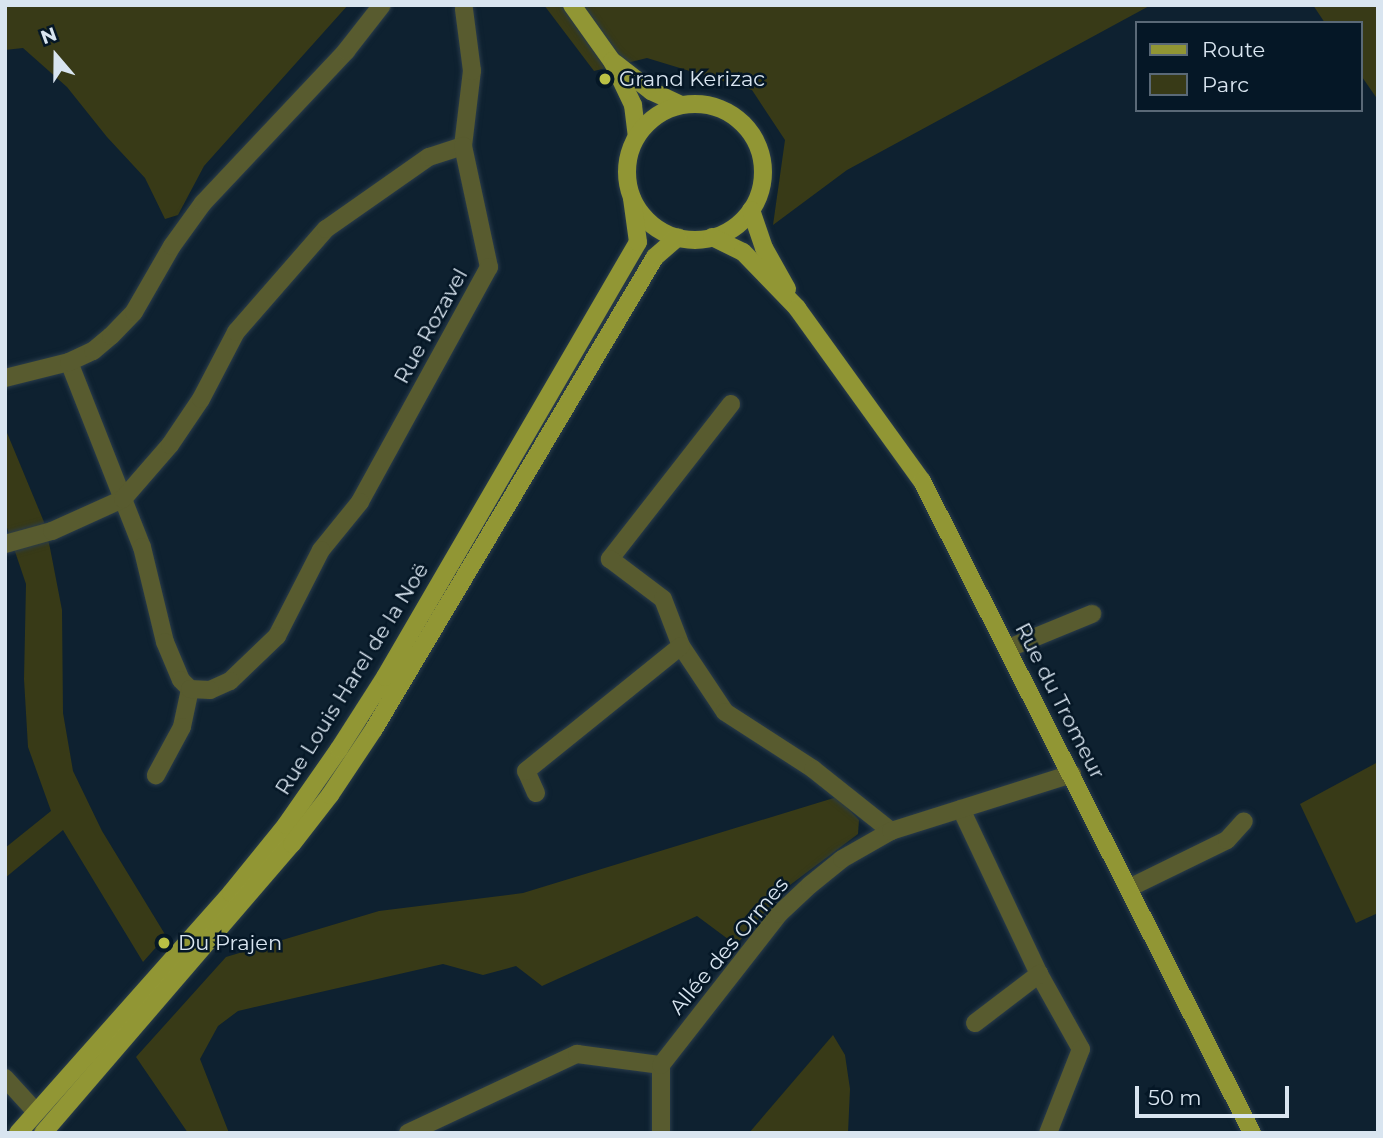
<!DOCTYPE html>
<meta charset="utf-8">
<style>
body{margin:0}
#map{position:relative;width:1383px;height:1138px;overflow:hidden;background:#0e2130;font-family:Montserrat,sans-serif}
div>[style]{position:absolute}
[style*='--x']{left:calc(var(--x)*1px);top:calc(var(--y)*1px);width:calc(var(--w)*1px);rotate:calc(var(--a)*1deg)}
.green>*{inset:0;background:#383a17}
.roads{filter:drop-shadow(0 0 2px #2a3c4b) drop-shadow(0 0 2px #2a3c4b)}
.minor>*{height:18px;margin:-9px;padding:0 9px;transform-origin:9px;border-radius:9px;background:#585b2f}
.major>*{height:18px;margin:-9px;padding:0 9px;transform-origin:9px;border-radius:9px;background:#919634}
.major>.ring{margin:-9px;padding:0;box-sizing:content-box;background:none;border:18px solid #919634;border-radius:50%}
.dots>*{width:19px;height:19px;translate:-50% -50%;box-sizing:border-box;border:4px solid #051726;border-radius:50%}
span{translate:-50% -50%;white-space:nowrap;text-align:center;line-height:1.15;-webkit-text-stroke:5px #051726;paint-order:stroke}
.poi-label{font-size:21px;color:#d9e5f0}
.left{translate:0 -50%;text-align:left}
.street-label{font-size:21px;color:#d9e5f0}
.frame{position:absolute;inset:0;border:7px solid #d9e5f0;pointer-events:none}
.legend{position:absolute;left:1135px;top:21px;width:228px;height:91px;box-sizing:border-box;background:#051726;border:2px solid #5a6977;margin:0;padding:9px 12px;list-style:none;font-size:21px;color:#d9e5f0}
.legend li{display:flex;align-items:center;gap:14px;height:35px}
.legend b{width:35px;border:2px solid #5a6977}
.north{position:absolute;left:21px;top:21px;width:70px;height:70px;-webkit-text-stroke:5px #051726;paint-order:stroke;rotate:340deg;font-size:19px;font-weight:700;line-height:28px;text-align:center;color:#d9e5f0}
.north::after{content:'';display:block;margin:auto;width:24px;height:32px;background:#d9e5f0;clip-path:polygon(50% 0,100% 100%,50% 72%,0 100%)}
.scale{position:absolute;left:1135px;top:1086px;width:154px;height:32px;box-sizing:border-box;border:4px solid #d9e5f0;border-top:0;padding-left:9px;font-size:21px;line-height:24px;white-space:nowrap;color:#d9e5f0;-webkit-text-stroke:5px #051726;paint-order:stroke}
</style>
<div id="map">
<div class="green">
<i style="clip-path:polygon(5px 5px,348px 5px,204px 166px,178px 215px,165px 219px,145px 178px,107px 137px,67px 87px,23px 48px,5px 50px)"></i>
<i style="clip-path:polygon(544px 5px,1151px 5px,847px 170px,773px 225px,785px 140px,752px 90px,647px 58px,594px 71px)"></i>
<i style="clip-path:polygon(1313px 5px,1378px 5px,1378px 100px,1360px 74px,1360px 23px,1325px 23px)"></i>
<i style="clip-path:polygon(5px 428px,44px 522px,50px 548px,62px 610px,63px 713px,73px 771px,102px 831px,166px 936px,143px 962px,63px 830px,5px 878px,5px 848px,51px 811px,28px 747px,24px 679px,26px 584px,5px 522px)"></i>
<i style="clip-path:polygon(1378px 762px,1378px 913px,1356px 923px,1300px 804px)"></i>
<i style="clip-path:polygon(837px 797px,859px 820px,858px 834px,786px 888px,736px 945px,697px 916px,542px 986px,516px 966px,483px 975px,443px 964px,238px 1011px,218px 1026px,200px 1059px,229px 1133px,188px 1133px,136px 1057px,226px 957px,379px 911px,523px 893px)"></i>
<i style="clip-path:polygon(833px 1035px,845px 1055px,850px 1089px,848px 1133px,749px 1133px)"></i>
</div>
<div class="roads">
<div class="minor">
<i style="--x:463;--y:146;--w:76;--a:-83.2"></i>
<i style="--x:472;--y:71;--w:63;--a:-97.4"></i>
<i style="--x:69;--y:362;--w:199;--a:68.5"></i>
<i style="--x:142;--y:547;--w:98;--a:76.4"></i>
<i style="--x:165;--y:642;--w:41;--a:67.2"></i>
<i style="--x:181;--y:680;--w:13;--a:45"></i>
<i style="--x:190;--y:689;--w:39;--a:102"></i>
<i style="--x:182;--y:727;--w:55;--a:118.4"></i>
<i style="--x:5;--y:378;--w:66;--a:-14"></i>
<i style="--x:69;--y:362;--w:26;--a:-25"></i>
<i style="--x:93;--y:351;--w:23;--a:-40"></i>
<i style="--x:111;--y:336;--w:33;--a:-46"></i>
<i style="--x:134;--y:312;--w:76;--a:-60.1"></i>
<i style="--x:172;--y:246;--w:53;--a:-54.2"></i>
<i style="--x:203;--y:203;--w:209;--a:-46.7"></i>
<i style="--x:346;--y:51;--w:58;--a:-52"></i>
<i style="--x:731;--y:404;--w:197;--a:128"></i>
<i style="--x:610;--y:559;--w:66;--a:37"></i>
<i style="--x:663;--y:599;--w:50;--a:69"></i>
<i style="--x:681;--y:646;--w:79;--a:56.3"></i>
<i style="--x:725;--y:712;--w:105;--a:32.9"></i>
<i style="--x:813;--y:769;--w:100;--a:38.5"></i>
<i style="--x:5;--y:544;--w:49;--a:-15.5"></i>
<i style="--x:52;--y:531;--w:78;--a:-24.3"></i>
<i style="--x:123;--y:499;--w:72;--a:-49"></i>
<i style="--x:170;--y:445;--w:55;--a:-56"></i>
<i style="--x:201;--y:399;--w:76;--a:-62.4"></i>
<i style="--x:236;--y:332;--w:137;--a:-48.9"></i>
<i style="--x:326;--y:229;--w:126;--a:-35"></i>
<i style="--x:429;--y:157;--w:36;--a:-18"></i>
<i style="--x:463;--y:146;--w:124;--a:77.9"></i>
<i style="--x:489;--y:267;--w:268;--a:118.8"></i>
<i style="--x:360;--y:502;--w:62;--a:129.1"></i>
<i style="--x:321;--y:550;--w:97;--a:117.1"></i>
<i style="--x:277;--y:636;--w:65;--a:136.2"></i>
<i style="--x:230;--y:681;--w:22;--a:156"></i>
<i style="--x:210;--y:690;--w:20;--a:-177"></i>
<i style="--x:1009;--y:648;--w:90;--a:-22.3"></i>
<i style="--x:536;--y:793;--w:24;--a:-114"></i>
<i style="--x:526;--y:771;--w:199;--a:-38.9"></i>
<i style="--x:961;--y:809;--w:183;--a:64.7"></i>
<i style="--x:1039;--y:974;--w:86;--a:60.8"></i>
<i style="--x:1081;--y:1049;--w:90;--a:111.4"></i>
<i style="--x:1129;--y:888;--w:109;--a:-26.1"></i>
<i style="--x:1227;--y:840;--w:25;--a:-48"></i>
<i style="--x:975;--y:1023;--w:81;--a:-37.4"></i>
<i style="--x:5;--y:1078;--w:46;--a:47.6"></i>
<i style="--x:408;--y:1133;--w:187;--a:-25.1"></i>
<i style="--x:577;--y:1054;--w:85;--a:7.5"></i>
<i style="--x:661;--y:1133;--w:68;--a:-90"></i>
<i style="--x:661;--y:1065;--w:192;--a:-52"></i>
<i style="--x:779;--y:914;--w:42;--a:-43.1"></i>
<i style="--x:810;--y:885;--w:41;--a:-39.1"></i>
<i style="--x:842;--y:859;--w:56;--a:-29.7"></i>
<i style="--x:891;--y:831;--w:190;--a:-17.5"></i>
</div>
<div class="major">
<i style="--x:572;--y:5;--w:69;--a:54.5"></i>
<i style="--x:612;--y:61;--w:49;--a:64.5"></i>
<i style="--x:633;--y:105;--w:31;--a:83"></i>
<i style="--x:615;--y:63;--w:46;--a:37.9"></i>
<i style="--x:651;--y:91;--w:33;--a:25"></i>
<i class="ring" style="left:627px;top:104px;width:118px;height:118px"></i>
<i style="--x:751;--y:210;--w:40;--a:71.1"></i>
<i style="--x:764;--y:248;--w:47;--a:60.7"></i>
<i style="--x:712;--y:237;--w:34;--a:26"></i>
<i style="--x:743;--y:252;--w:78;--a:46"></i>
<i style="--x:797;--y:308;--w:213;--a:54.2"></i>
<i style="--x:922;--y:481;--w:731;--a:63.15"></i>
<i style="--x:18;--y:1133;--w:321;--a:-48.4"></i>
<i style="--x:231;--y:893;--w:87;--a:-51"></i>
<i style="--x:286;--y:825;--w:93;--a:-55.1"></i>
<i style="--x:339;--y:749;--w:85;--a:-57.4"></i>
<i style="--x:385;--y:677;--w:503;--a:-59.82"></i>
<i style="--x:638;--y:242;--w:44;--a:-97.8"></i>
<i style="--x:43;--y:1133;--w:381;--a:-49.3"></i>
<i style="--x:292;--y:844;--w:62;--a:-52.2"></i>
<i style="--x:330;--y:795;--w:79;--a:-56.3"></i>
<i style="--x:374;--y:729;--w:549;--a:-59.23"></i>
<i style="--x:655;--y:257;--w:30;--a:-41"></i>
</div>
</div>
<div class="dots">
<i style="left:605px;top:79px;background:#bac045"></i>
<i style="left:164px;top:943px;background:#bac045"></i>
</div>
<div class="poi-label">
<span class="left" style="left:619px;top:79px">Grand Kerizac</span>
<span class="left" style="left:178px;top:943px">Du Prajen</span>
</div>
<div class="street-label">
<span style="left:431px;top:326px;rotate:-61deg">Rue Rozavel</span>
<span style="left:352px;top:679px;rotate:-58deg">Rue Louis Harel de la Noë</span>
<span style="left:1060px;top:701px;rotate:63deg">Rue du Tromeur</span>
<span style="left:729px;top:946px;rotate:-50deg">Allée des Ormes</span>
</div>
<div class="frame"></div>
<ul class="legend">
<li><b style="height:9px;background:#919634"></b>Route</li>
<li><b style="height:19px;background:#383a17"></b>Parc</li>
</ul>
<div class="north">N</div>
<div class="scale">50 m</div>
</div>
